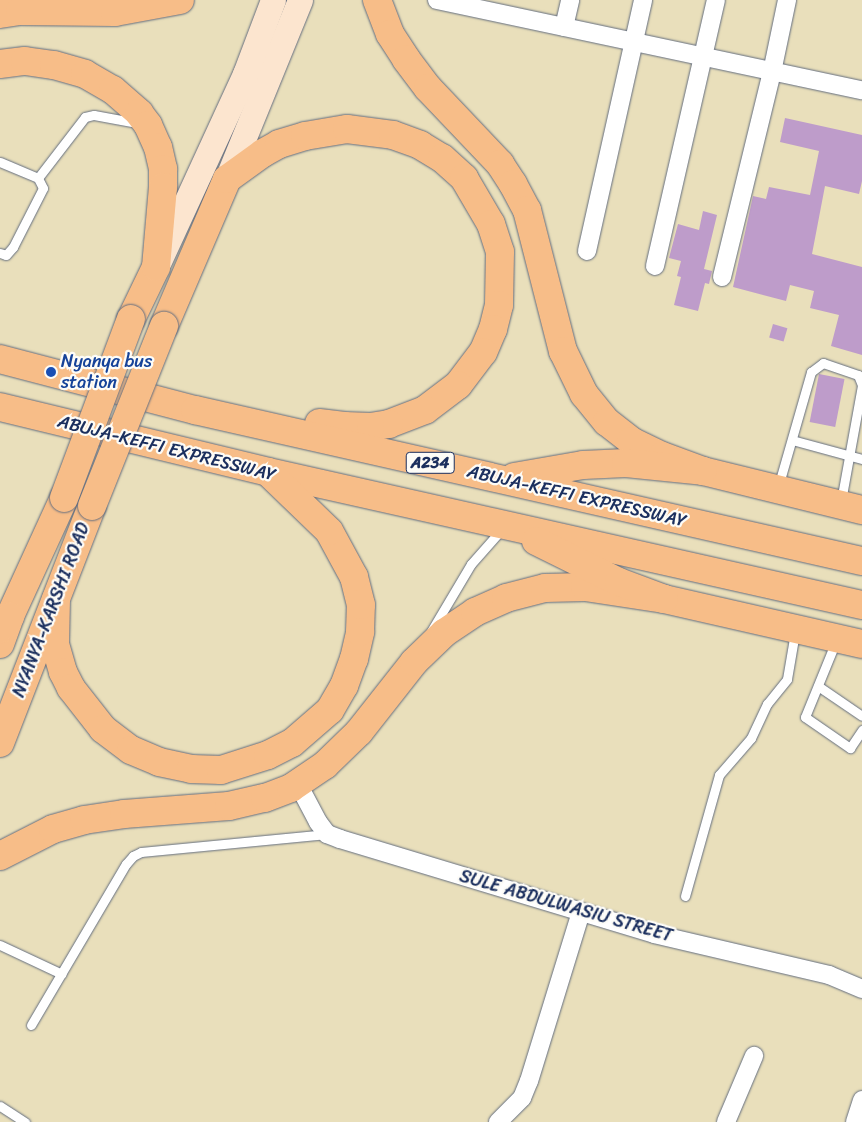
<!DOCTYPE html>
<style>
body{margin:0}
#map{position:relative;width:862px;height:1122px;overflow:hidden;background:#e9dfbb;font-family:Sriracha,sans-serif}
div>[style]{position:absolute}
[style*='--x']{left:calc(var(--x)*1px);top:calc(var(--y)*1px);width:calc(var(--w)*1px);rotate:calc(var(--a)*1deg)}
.building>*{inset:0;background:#be9cca;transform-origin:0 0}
.roads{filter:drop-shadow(0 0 1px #636d7f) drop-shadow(0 0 1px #636d7f)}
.lane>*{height:9px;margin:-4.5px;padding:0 4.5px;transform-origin:4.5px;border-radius:4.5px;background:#fff}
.street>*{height:18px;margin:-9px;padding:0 9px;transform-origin:9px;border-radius:9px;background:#fff}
.secondary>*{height:25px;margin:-12.5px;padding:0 12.5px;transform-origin:12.5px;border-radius:12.5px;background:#fce5cf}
.primary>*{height:28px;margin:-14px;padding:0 14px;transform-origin:14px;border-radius:14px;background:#f7bd88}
.highway>*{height:28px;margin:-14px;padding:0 14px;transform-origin:14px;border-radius:14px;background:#f7bd88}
.bridges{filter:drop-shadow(0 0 1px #636d7f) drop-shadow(0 0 1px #636d7f)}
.primary-bridge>*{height:28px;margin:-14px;padding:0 14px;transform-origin:14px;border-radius:14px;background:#f7bd88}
.dots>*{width:14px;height:14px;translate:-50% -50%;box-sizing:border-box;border:2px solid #fdfcf7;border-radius:50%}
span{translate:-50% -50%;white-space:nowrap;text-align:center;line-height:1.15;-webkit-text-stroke:4.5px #fdfcf7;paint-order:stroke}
.shield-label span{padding:1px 4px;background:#fdfcf7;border:1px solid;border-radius:4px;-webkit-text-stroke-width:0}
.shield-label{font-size:16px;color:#1b2f5e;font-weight:700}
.transit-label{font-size:18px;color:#164399}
.left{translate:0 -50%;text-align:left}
.street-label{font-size:18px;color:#1b2f5e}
</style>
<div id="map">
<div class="building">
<i style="clip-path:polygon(785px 118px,862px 135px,862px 181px,859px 194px,825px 186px,812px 254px,862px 267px,862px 355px,831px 346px,839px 315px,810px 308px,814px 291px,790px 285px,786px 301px,733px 287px,753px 196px,766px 199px,769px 187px,810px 195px,819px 151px,780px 142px)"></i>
<i style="clip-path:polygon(703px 211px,717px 215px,704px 269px,712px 271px,709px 284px,705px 283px,698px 311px,674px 305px,681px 277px,677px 276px,681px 261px,669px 258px,678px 224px,699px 230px)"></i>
<i style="left:773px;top:324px;width:15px;height:14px;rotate:16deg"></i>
<i style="left:819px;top:374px;width:26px;height:49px;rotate:11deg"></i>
</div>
<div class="roads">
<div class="lane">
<i style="--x:0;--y:162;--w:41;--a:22.8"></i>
<i style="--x:0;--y:253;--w:6;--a:18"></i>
<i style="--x:6;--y:255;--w:11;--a:-49"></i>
<i style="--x:13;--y:247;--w:66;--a:-63"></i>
<i style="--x:43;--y:188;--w:11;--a:-117"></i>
<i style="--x:38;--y:178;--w:77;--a:-52.4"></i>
<i style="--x:85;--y:117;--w:9;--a:-13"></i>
<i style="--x:94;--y:115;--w:44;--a:10.5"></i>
<i style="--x:792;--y:440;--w:73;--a:15.2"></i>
<i style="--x:778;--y:487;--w:120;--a:-74"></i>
<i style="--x:811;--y:372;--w:15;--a:-37"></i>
<i style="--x:823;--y:363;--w:37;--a:19"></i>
<i style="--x:858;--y:375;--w:11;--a:68"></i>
<i style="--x:841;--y:501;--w:117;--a:-79.7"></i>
<i style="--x:430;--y:633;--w:80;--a:-59.3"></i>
<i style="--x:471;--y:564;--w:47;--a:-48.5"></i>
<i style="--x:836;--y:641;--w:82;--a:112.2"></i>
<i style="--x:805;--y:717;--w:55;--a:34.6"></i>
<i style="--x:850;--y:748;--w:22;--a:-56"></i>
<i style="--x:818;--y:686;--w:53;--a:34.3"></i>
<i style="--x:685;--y:896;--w:126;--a:-74.3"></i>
<i style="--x:719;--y:775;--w:49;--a:-49.1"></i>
<i style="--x:751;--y:738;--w:38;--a:-65"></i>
<i style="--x:767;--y:704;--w:32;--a:-51"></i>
<i style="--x:787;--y:679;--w:48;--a:-80.3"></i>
<i style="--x:0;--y:945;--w:68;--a:25.1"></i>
<i style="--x:31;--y:1025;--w:187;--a:-59.5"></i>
<i style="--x:126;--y:864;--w:11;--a:-49"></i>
<i style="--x:133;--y:856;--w:9;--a:-27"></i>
<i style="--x:141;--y:852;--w:187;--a:-5.5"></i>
<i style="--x:0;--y:1106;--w:30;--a:33"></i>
</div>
<div class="street">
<i style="--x:437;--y:0;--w:434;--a:12"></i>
<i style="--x:564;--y:27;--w:28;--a:-77"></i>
<i style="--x:587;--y:251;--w:257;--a:-77.4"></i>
<i style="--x:655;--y:266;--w:273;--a:-77.1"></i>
<i style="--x:722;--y:277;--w:211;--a:-76.3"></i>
<i style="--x:772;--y:72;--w:74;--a:-78.2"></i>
<i style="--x:298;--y:784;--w:43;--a:62.2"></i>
<i style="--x:318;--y:822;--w:15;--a:53"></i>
<i style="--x:327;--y:834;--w:14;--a:21"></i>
<i style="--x:340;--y:839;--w:328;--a:16.8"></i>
<i style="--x:654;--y:934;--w:180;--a:13.2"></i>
<i style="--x:829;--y:975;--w:36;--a:23"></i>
<i style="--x:498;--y:1122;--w:34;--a:-45"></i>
<i style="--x:522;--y:1098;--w:18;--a:-68"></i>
<i style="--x:529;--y:1081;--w:177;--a:-72.9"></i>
<i style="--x:726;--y:1122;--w:72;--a:-67"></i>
<i style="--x:855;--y:1122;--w:23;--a:-72"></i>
</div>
<div class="secondary">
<i style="--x:227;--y:179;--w:193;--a:-67.8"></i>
<i style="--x:159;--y:261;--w:206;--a:-65.3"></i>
<i style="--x:245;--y:74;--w:79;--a:-69.3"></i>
</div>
<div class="primary">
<i style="--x:377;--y:0;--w:36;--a:69"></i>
<i style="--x:390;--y:34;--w:30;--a:57"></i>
<i style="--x:406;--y:59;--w:36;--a:53"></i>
<i style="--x:428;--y:88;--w:105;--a:46.5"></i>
<i style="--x:500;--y:164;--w:24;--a:57"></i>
<i style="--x:513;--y:184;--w:30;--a:62"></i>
<i style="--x:527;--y:210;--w:146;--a:75.7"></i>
<i style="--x:563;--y:351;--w:48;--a:64"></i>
<i style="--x:584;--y:394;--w:36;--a:51"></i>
<i style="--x:607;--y:422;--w:31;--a:38"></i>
<i style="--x:631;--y:441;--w:34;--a:26"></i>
<i style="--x:662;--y:456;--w:44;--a:20.1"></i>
<i style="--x:703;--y:471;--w:164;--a:13.8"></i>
<i style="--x:131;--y:319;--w:58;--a:-64.3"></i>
<i style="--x:164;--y:326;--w:160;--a:-66.8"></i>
<i style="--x:0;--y:644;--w:30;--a:-70"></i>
<i style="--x:10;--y:616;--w:130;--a:-65.4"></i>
<i style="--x:0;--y:743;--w:254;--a:-68.8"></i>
<i style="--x:0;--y:856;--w:59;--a:-27"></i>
<i style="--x:53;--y:829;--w:32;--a:-16"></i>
<i style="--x:84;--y:820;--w:40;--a:-8.5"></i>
<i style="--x:124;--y:814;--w:105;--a:-4.4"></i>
<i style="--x:229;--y:806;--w:37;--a:-13"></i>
<i style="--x:265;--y:798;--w:28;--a:-21"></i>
<i style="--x:291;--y:788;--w:41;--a:-34.1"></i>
<i style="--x:325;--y:765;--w:47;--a:-44.1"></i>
<i style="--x:359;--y:732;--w:89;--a:-51.8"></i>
<i style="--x:414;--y:662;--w:42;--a:-44"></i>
<i style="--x:444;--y:633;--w:37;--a:-34"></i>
<i style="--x:475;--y:612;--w:34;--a:-24"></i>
<i style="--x:506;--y:598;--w:40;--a:-14.4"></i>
<i style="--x:545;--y:588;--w:40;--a:-1.4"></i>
<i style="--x:585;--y:587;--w:80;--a:8.6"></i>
<i style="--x:664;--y:599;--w:203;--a:12.8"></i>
</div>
<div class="highway">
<i style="--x:0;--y:14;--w:20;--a:-9"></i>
<i style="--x:20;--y:11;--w:95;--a:0.6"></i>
<i style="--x:115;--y:12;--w:66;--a:-10.5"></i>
<i style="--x:0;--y:64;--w:25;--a:-7"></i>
<i style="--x:25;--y:61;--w:29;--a:8"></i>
<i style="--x:54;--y:65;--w:32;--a:16"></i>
<i style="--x:85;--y:74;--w:32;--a:30"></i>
<i style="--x:113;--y:90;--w:35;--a:41"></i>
<i style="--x:139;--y:113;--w:15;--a:53"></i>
<i style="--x:148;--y:125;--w:24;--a:66"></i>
<i style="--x:158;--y:147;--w:23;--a:77"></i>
<i style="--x:163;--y:169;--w:18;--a:90"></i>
<i style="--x:163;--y:187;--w:80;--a:95"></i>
<i style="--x:227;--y:179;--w:44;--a:-35.8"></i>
<i style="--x:263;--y:153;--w:18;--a:-29"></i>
<i style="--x:279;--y:144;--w:27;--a:-17"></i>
<i style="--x:305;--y:136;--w:43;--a:-9.5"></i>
<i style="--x:347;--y:129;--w:46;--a:7.4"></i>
<i style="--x:393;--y:135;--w:29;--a:20"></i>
<i style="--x:420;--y:145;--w:26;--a:31"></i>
<i style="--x:442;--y:158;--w:30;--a:42"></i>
<i style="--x:464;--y:178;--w:53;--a:59.6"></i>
<i style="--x:491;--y:224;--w:29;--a:72"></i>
<i style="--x:500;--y:252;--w:53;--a:91.1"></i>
<i style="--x:499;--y:305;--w:25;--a:104"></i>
<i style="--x:493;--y:329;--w:25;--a:113"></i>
<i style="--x:483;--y:352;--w:41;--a:127.1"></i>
<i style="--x:458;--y:385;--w:41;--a:142.9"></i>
<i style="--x:425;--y:410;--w:39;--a:159"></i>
<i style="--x:389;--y:424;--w:19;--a:171"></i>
<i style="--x:370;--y:427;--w:26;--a:-178"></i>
<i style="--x:344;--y:426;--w:25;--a:-173"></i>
<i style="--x:0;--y:359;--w:202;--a:14.7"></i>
<i style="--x:195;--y:410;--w:684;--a:12.76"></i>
<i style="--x:0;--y:407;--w:276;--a:13.6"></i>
<i style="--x:268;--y:472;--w:609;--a:12.62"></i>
<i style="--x:514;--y:477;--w:70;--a:-9.9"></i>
<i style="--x:583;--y:465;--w:43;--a:-2.7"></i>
<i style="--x:626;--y:463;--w:77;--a:5.9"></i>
<i style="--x:536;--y:541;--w:93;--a:26.3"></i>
<i style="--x:619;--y:582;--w:48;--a:20.7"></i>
<i style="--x:56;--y:599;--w:45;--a:91.3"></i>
<i style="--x:55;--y:644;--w:29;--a:74"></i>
<i style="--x:63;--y:672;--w:18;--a:63"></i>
<i style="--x:71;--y:688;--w:52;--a:52"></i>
<i style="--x:103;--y:729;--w:35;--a:37"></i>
<i style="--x:131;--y:750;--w:30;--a:23"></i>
<i style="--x:159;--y:762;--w:33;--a:12"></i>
<i style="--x:191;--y:769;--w:30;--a:2"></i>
<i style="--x:221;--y:770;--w:49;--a:-17.7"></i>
<i style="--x:268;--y:755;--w:27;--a:-27"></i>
<i style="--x:292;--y:743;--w:50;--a:-41"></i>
<i style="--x:330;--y:710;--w:28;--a:-60"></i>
<i style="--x:344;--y:686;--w:29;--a:-70"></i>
<i style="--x:354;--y:659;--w:28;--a:-77"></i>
<i style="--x:360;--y:632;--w:27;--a:-88"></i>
<i style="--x:361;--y:605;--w:29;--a:-104"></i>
<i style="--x:354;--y:577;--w:52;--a:-118.5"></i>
<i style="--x:329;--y:531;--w:85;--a:-136"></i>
<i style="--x:0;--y:629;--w:16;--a:-52"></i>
</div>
</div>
<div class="bridges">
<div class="primary-bridge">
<i style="--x:64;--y:498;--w:191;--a:-69.5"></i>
<i style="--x:92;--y:506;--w:194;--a:-68.2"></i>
</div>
</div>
<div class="dots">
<i style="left:51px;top:372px;background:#1a4fb4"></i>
</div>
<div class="shield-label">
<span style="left:430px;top:463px">A234</span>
</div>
<div class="transit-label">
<span class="left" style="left:61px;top:372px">Nyanya bus<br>station</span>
</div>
<div class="street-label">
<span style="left:167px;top:448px;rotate:14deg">ABUJA-KEFFI EXPRESSWAY</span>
<span style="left:577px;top:496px;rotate:13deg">ABUJA-KEFFI EXPRESSWAY</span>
<span style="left:51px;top:610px;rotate:-69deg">NYANYA-KARSHI ROAD</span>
<span style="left:566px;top:906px;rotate:16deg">SULE ABDULWASIU STREET</span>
</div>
</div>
